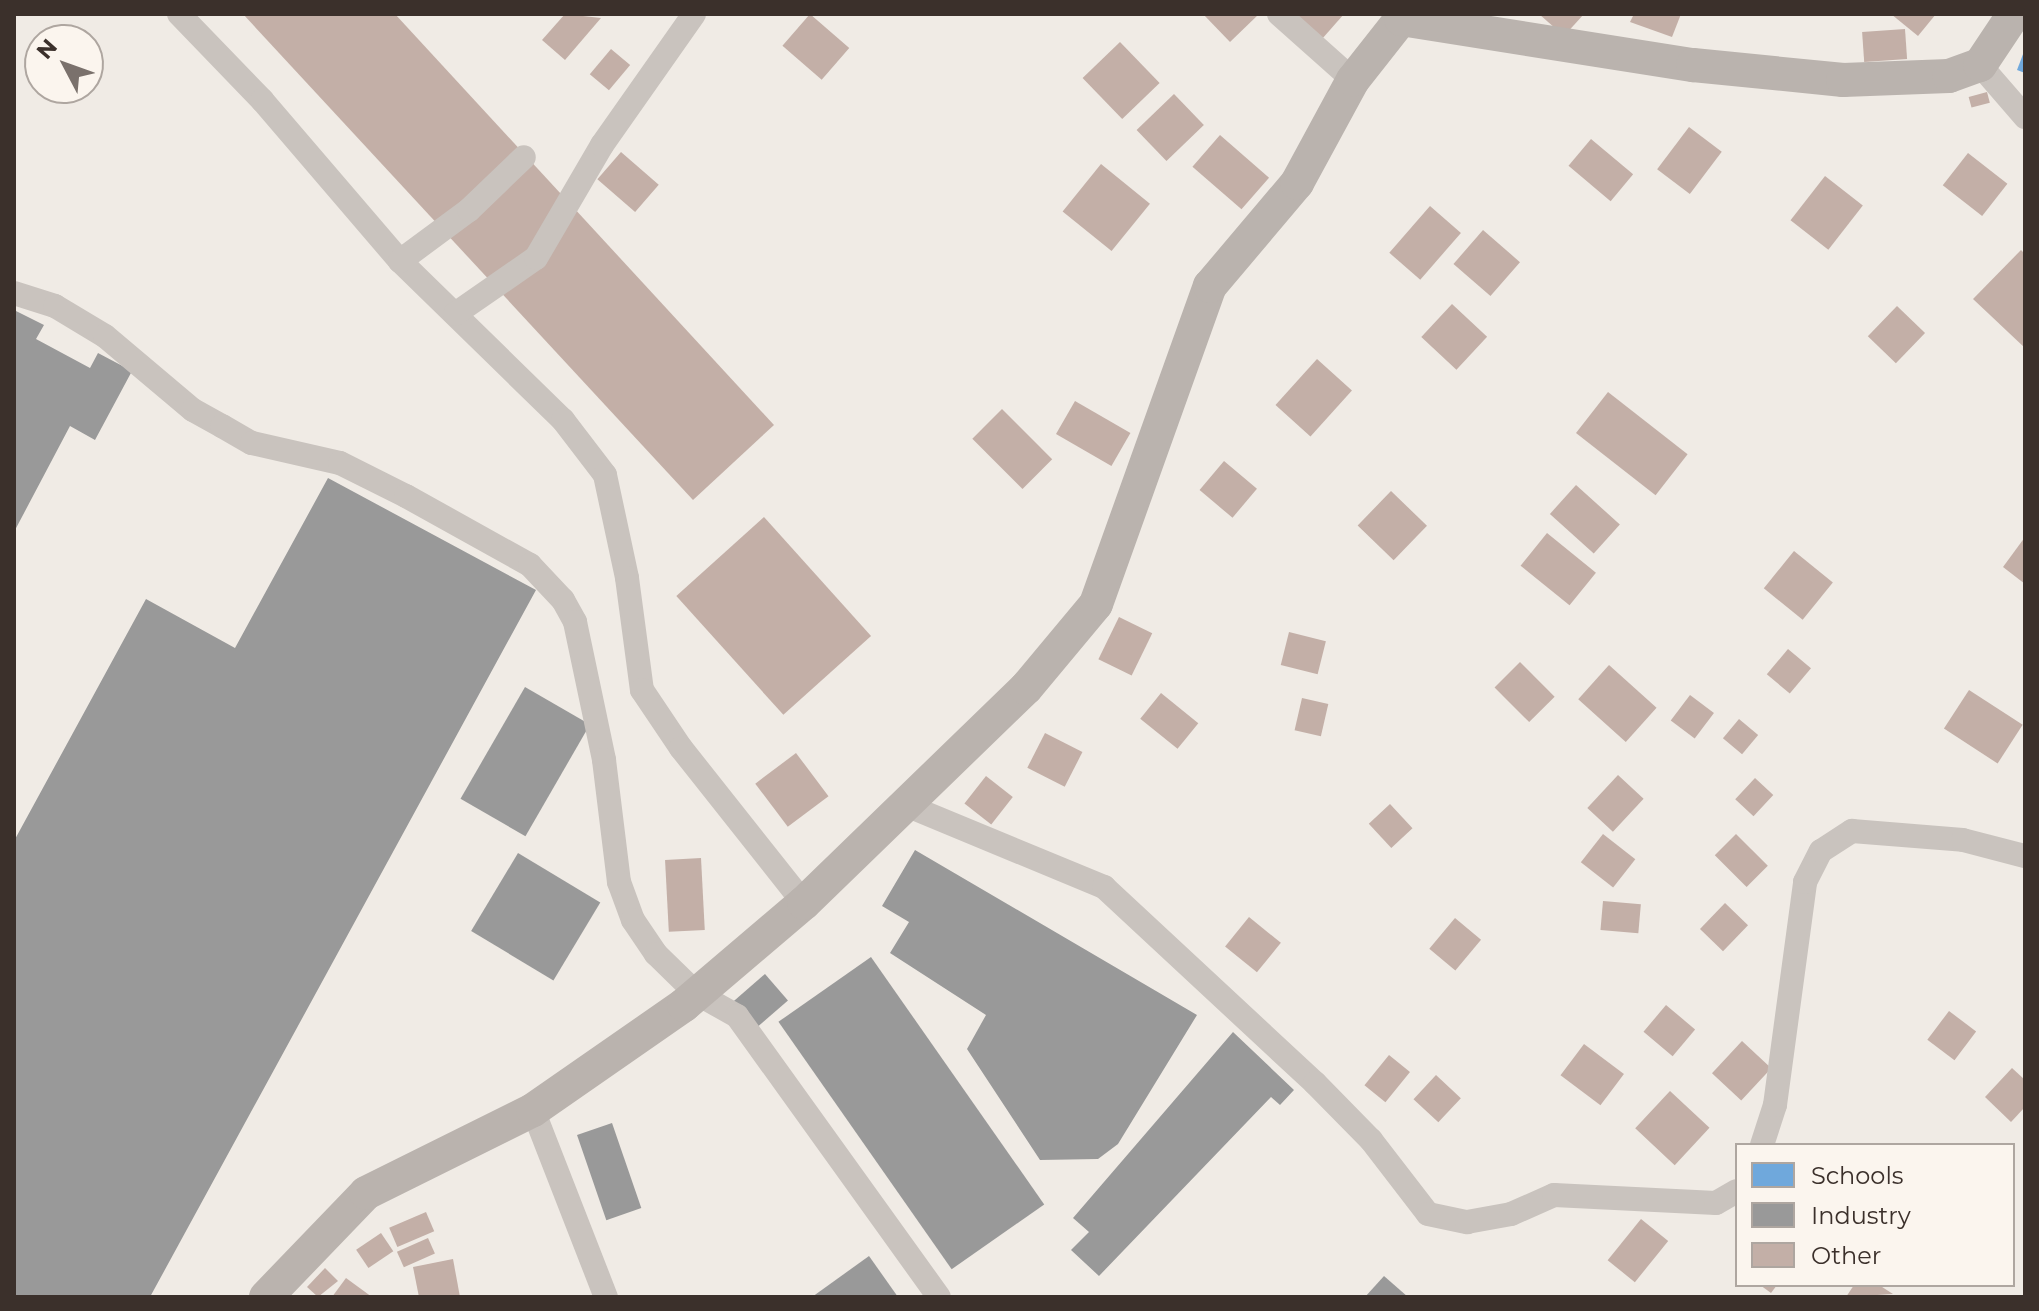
<!DOCTYPE html>
<style>
body{margin:0}
#map{position:relative;width:2039px;height:1311px;overflow:hidden;background:#f0ebe5;font-family:Montserrat,sans-serif}
div>[style]{position:absolute}
[style*='--x']{left:calc(var(--x)*1px);top:calc(var(--y)*1px);width:calc(var(--w)*1px);rotate:calc(var(--a)*1deg)}
.schools>*{inset:0;background:#6fa8dc}
.industry>*{inset:0;background:#999;transform-origin:0 0}
.building>*{inset:0;background:#c3afa7;transform-origin:0 0}
.minor>*{height:24px;margin:-12px;padding:0 12px;transform-origin:12px;border-radius:12px;background:#c9c3be}
.secondary>*{height:34px;margin:-17px;padding:0 17px;transform-origin:17px;border-radius:17px;background:#bab3ae}
span{translate:-50% -50%;white-space:nowrap;text-align:center;line-height:1.15;-webkit-text-stroke:8px #fbf5ee;paint-order:stroke}
.frame{position:absolute;inset:0;border:16px solid #3b302b;pointer-events:none}
.legend{position:absolute;left:1735px;top:1143px;width:280px;height:144px;box-sizing:border-box;background:#fbf5ee;border:2px solid #aea6a0;margin:0;padding:10px 14px;list-style:none;font-size:24px;color:#3b302b}
.legend li{display:flex;align-items:center;gap:16px;height:40px}
.legend b{width:40px;border:2px solid #aea6a0}
.north{position:absolute;left:24px;top:24px;width:80px;height:80px;box-sizing:border-box;background:#fbf5ee;border:2px solid #aea6a0;border-radius:50%;rotate:311deg;font-size:22px;font-weight:700;line-height:32px;text-align:center;color:#3b302b}
.north::after{content:'';display:block;margin:auto;width:28px;height:36px;background:#7a716c;clip-path:polygon(50% 0,100% 100%,50% 72%,0 100%)}
</style>
<div id="map">
<div class="schools">
<i style="clip-path:polygon(2025px 49px,2025px 73px,2017px 70px)"></i>
</div>
<div class="industry">
<i style="clip-path:polygon(14px 310px,44px 325px,36px 339px,90px 368px,98px 353px,132px 371px,95px 440px,70px 426px,14px 532px)"></i>
<i style="clip-path:polygon(328px 478px,536px 590px,150px 1297px,14px 1297px,14px 841px,146px 599px,235px 648px)"></i>
<i style="left:525px;top:687px;width:75px;height:129px;rotate:30deg"></i>
<i style="clip-path:polygon(915px 850px,1197px 1015px,1118px 1144px,1098px 1159px,1040px 1160px,967px 1049px,986px 1015px,890px 953px,909px 922px,882px 906px)"></i>
<i style="left:518px;top:853px;width:96px;height:91px;rotate:31deg"></i>
<i style="left:871px;top:957px;width:302px;height:113px;rotate:55deg"></i>
<i style="left:765px;top:974px;width:35px;height:42px;rotate:49deg"></i>
<i style="clip-path:polygon(1233px 1032px,1294px 1090px,1280px 1105px,1271px 1097px,1099px 1276px,1071px 1250px,1089px 1232px,1073px 1218px)"></i>
<i style="left:612px;top:1123px;width:90px;height:37px;rotate:71deg"></i>
<i style="clip-path:polygon(869px 1256px,898px 1297px,812px 1297px)"></i>
<i style="clip-path:polygon(1384px 1276px,1408px 1297px,1365px 1297px)"></i>
</div>
<div class="building">
<i style="clip-path:polygon(243px 14px,395px 14px,774px 425px,693px 500px)"></i>
<i style="clip-path:polygon(565px 14px,601px 18px,565px 60px,542px 40px)"></i>
<i style="left:810px;top:14px;width:52px;height:42px;rotate:41deg"></i>
<i style="clip-path:polygon(1203px 14px,1259px 14px,1230px 42px)"></i>
<i style="clip-path:polygon(1294px 14px,1344px 14px,1322px 39px)"></i>
<i style="clip-path:polygon(1539px 14px,1584px 14px,1564px 36px)"></i>
<i style="clip-path:polygon(1634px 14px,1681px 14px,1672px 37px,1630px 22px)"></i>
<i style="clip-path:polygon(1891px 14px,1936px 14px,1918px 36px)"></i>
<i style="left:1905px;top:29px;width:30px;height:43px;rotate:86deg"></i>
<i style="left:1120px;top:42px;width:57px;height:52px;rotate:46deg"></i>
<i style="left:611px;top:49px;width:25px;height:33px;rotate:40deg"></i>
<i style="left:1987px;top:92px;width:11px;height:19px;rotate:75deg"></i>
<i style="left:1174px;top:94px;width:43px;height:52px;rotate:46deg"></i>
<i style="left:1689px;top:127px;width:41px;height:53px;rotate:37deg"></i>
<i style="left:1220px;top:135px;width:65px;height:42px;rotate:41deg"></i>
<i style="left:1591px;top:139px;width:55px;height:35px;rotate:40deg"></i>
<i style="left:621px;top:152px;width:50px;height:36px;rotate:41deg"></i>
<i style="left:1968px;top:153px;width:50px;height:41px;rotate:38deg"></i>
<i style="left:1101px;top:164px;width:63px;height:61px;rotate:39deg"></i>
<i style="left:1825px;top:176px;width:48px;height:56px;rotate:38deg"></i>
<i style="left:1430px;top:206px;width:41px;height:62px;rotate:41deg"></i>
<i style="left:1483px;top:230px;width:49px;height:45px;rotate:41deg"></i>
<i style="clip-path:polygon(2021px 250px,2025px 254px,2025px 348px,1973px 299px)"></i>
<i style="left:1452px;top:304px;width:48px;height:45px;rotate:43deg"></i>
<i style="left:1897px;top:306px;width:39px;height:42px;rotate:44deg"></i>
<i style="left:1317px;top:359px;width:47px;height:62px;rotate:42deg"></i>
<i style="left:1608px;top:392px;width:101px;height:52px;rotate:38deg"></i>
<i style="left:1075px;top:401px;width:64px;height:38px;rotate:30deg"></i>
<i style="left:1002px;top:409px;width:71px;height:42px;rotate:45deg"></i>
<i style="left:1224px;top:461px;width:43px;height:38px;rotate:40deg"></i>
<i style="left:1576px;top:485px;width:59px;height:39px;rotate:42deg"></i>
<i style="left:1391px;top:491px;width:50px;height:48px;rotate:44deg"></i>
<i style="left:764px;top:517px;width:160px;height:118px;rotate:48deg"></i>
<i style="left:1547px;top:533px;width:63px;height:42px;rotate:39deg"></i>
<i style="clip-path:polygon(2025px 537px,2025px 584px,2003px 567px)"></i>
<i style="left:1794px;top:551px;width:50px;height:48px;rotate:39deg"></i>
<i style="left:1119px;top:617px;width:37px;height:47px;rotate:26deg"></i>
<i style="left:1289px;top:632px;width:38px;height:34px;rotate:14deg"></i>
<i style="left:1788px;top:649px;width:30px;height:33px;rotate:40deg"></i>
<i style="left:1520px;top:662px;width:49px;height:36px;rotate:45deg"></i>
<i style="left:1609px;top:665px;width:64px;height:46px;rotate:42deg"></i>
<i style="left:1969px;top:690px;width:64px;height:46px;rotate:33deg"></i>
<i style="left:1161px;top:693px;width:48px;height:33px;rotate:39deg"></i>
<i style="left:1690px;top:695px;width:30px;height:32px;rotate:37deg"></i>
<i style="left:1302px;top:698px;width:27px;height:33px;rotate:13deg"></i>
<i style="left:1739px;top:719px;width:25px;height:25px;rotate:40deg"></i>
<i style="left:1045px;top:733px;width:42px;height:39px;rotate:27deg"></i>
<i style="left:796px;top:753px;width:54px;height:51px;rotate:53deg"></i>
<i style="left:1618px;top:775px;width:35px;height:45px;rotate:43deg"></i>
<i style="left:986px;top:776px;width:34px;height:35px;rotate:38deg"></i>
<i style="left:1755px;top:778px;width:25px;height:29px;rotate:43deg"></i>
<i style="left:1390px;top:804px;width:33px;height:29px;rotate:47deg"></i>
<i style="left:1603px;top:834px;width:41px;height:36px;rotate:38deg"></i>
<i style="left:1736px;top:834px;width:45px;height:30px;rotate:45deg"></i>
<i style="left:701px;top:858px;width:72px;height:36px;rotate:87deg"></i>
<i style="left:1603px;top:901px;width:38px;height:29px;rotate:5deg"></i>
<i style="left:1725px;top:903px;width:32px;height:36px;rotate:44deg"></i>
<i style="left:1249px;top:917px;width:41px;height:38px;rotate:39deg"></i>
<i style="left:1455px;top:918px;width:34px;height:40px;rotate:40deg"></i>
<i style="left:1666px;top:1005px;width:38px;height:35px;rotate:40deg"></i>
<i style="left:1949px;top:1011px;width:34px;height:36px;rotate:37deg"></i>
<i style="left:1742px;top:1041px;width:40px;height:44px;rotate:43deg"></i>
<i style="left:1584px;top:1044px;width:50px;height:39px;rotate:37deg"></i>
<i style="left:1389px;top:1055px;width:27px;height:39px;rotate:39deg"></i>
<i style="clip-path:polygon(2012px 1068px,2025px 1080px,2025px 1107px,2011px 1122px,1985px 1097px)"></i>
<i style="left:1436px;top:1075px;width:34px;height:33px;rotate:43deg"></i>
<i style="left:1670px;top:1091px;width:54px;height:51px;rotate:43deg"></i>
<i style="left:426px;top:1212px;width:21px;height:40px;rotate:67deg"></i>
<i style="left:1641px;top:1219px;width:35px;height:53px;rotate:39deg"></i>
<i style="left:381px;top:1233px;width:22px;height:30px;rotate:56deg"></i>
<i style="left:428px;top:1238px;width:17px;height:34px;rotate:66deg"></i>
<i style="clip-path:polygon(453px 1259px,460px 1297px,419px 1297px,413px 1267px)"></i>
<i style="clip-path:polygon(325px 1268px,338px 1281px,318px 1297px,307px 1287px)"></i>
<i style="clip-path:polygon(346px 1278px,372px 1297px,332px 1297px)"></i>
<i style="clip-path:polygon(1760px 1285px,1777px 1285px,1771px 1293px)"></i>
<i style="clip-path:polygon(1854px 1285px,1879px 1285px,1893px 1294px,1846px 1297px)"></i>
</div>
<div class="minor">
<i style="--x:179;--y:14;--w:120;--a:46"></i>
<i style="--x:262;--y:100;--w:212;--a:49.4"></i>
<i style="--x:400;--y:261;--w:228;--a:44.3"></i>
<i style="--x:563;--y:420;--w:69;--a:52.6"></i>
<i style="--x:605;--y:475;--w:105;--a:77.9"></i>
<i style="--x:627;--y:578;--w:113;--a:82.4"></i>
<i style="--x:642;--y:690;--w:70;--a:56.1"></i>
<i style="--x:681;--y:748;--w:198;--a:51.6"></i>
<i style="--x:1279;--y:14;--w:99;--a:41.7"></i>
<i style="--x:1980;--y:65;--w:69;--a:49.1"></i>
<i style="--x:400;--y:261;--w:86;--a:-36.5"></i>
<i style="--x:469;--y:210;--w:76;--a:-43.9"></i>
<i style="--x:14;--y:293;--w:43;--a:17.6"></i>
<i style="--x:55;--y:306;--w:58;--a:31"></i>
<i style="--x:105;--y:336;--w:115;--a:40.1"></i>
<i style="--x:193;--y:410;--w:33;--a:29"></i>
<i style="--x:222;--y:426;--w:34;--a:30"></i>
<i style="--x:252;--y:443;--w:90;--a:12.8"></i>
<i style="--x:340;--y:463;--w:74;--a:26.6"></i>
<i style="--x:406;--y:496;--w:142;--a:29.1"></i>
<i style="--x:530;--y:565;--w:48;--a:46.7"></i>
<i style="--x:563;--y:600;--w:25;--a:61"></i>
<i style="--x:575;--y:622;--w:141;--a:78.1"></i>
<i style="--x:604;--y:760;--w:123;--a:83"></i>
<i style="--x:619;--y:882;--w:40;--a:69.8"></i>
<i style="--x:633;--y:920;--w:41;--a:55.9"></i>
<i style="--x:656;--y:954;--w:56;--a:44.3"></i>
<i style="--x:696;--y:993;--w:47;--a:29.3"></i>
<i style="--x:737;--y:1016;--w:346;--a:54.3"></i>
<i style="--x:455;--y:314;--w:98;--a:-34.7"></i>
<i style="--x:536;--y:258;--w:131;--a:-59.7"></i>
<i style="--x:602;--y:145;--w:160;--a:-54.9"></i>
<i style="--x:901;--y:803;--w:220;--a:22.5"></i>
<i style="--x:1104;--y:887;--w:288;--a:42.9"></i>
<i style="--x:1315;--y:1083;--w:80;--a:45.5"></i>
<i style="--x:1371;--y:1140;--w:93;--a:52.4"></i>
<i style="--x:1428;--y:1214;--w:40;--a:12"></i>
<i style="--x:1467;--y:1222;--w:45;--a:-10.3"></i>
<i style="--x:1511;--y:1214;--w:47;--a:-23.8"></i>
<i style="--x:1554;--y:1195;--w:162;--a:2.8"></i>
<i style="--x:1716;--y:1203;--w:24;--a:-30"></i>
<i style="--x:533;--y:1110;--w:201;--a:68.7"></i>
<i style="--x:1762;--y:1145;--w:42;--a:-72"></i>
<i style="--x:1775;--y:1105;--w:225;--a:-82.3"></i>
<i style="--x:1805;--y:882;--w:35;--a:-63"></i>
<i style="--x:1821;--y:851;--w:37;--a:-33"></i>
<i style="--x:1852;--y:831;--w:111;--a:4.6"></i>
<i style="--x:1963;--y:840;--w:64;--a:14.5"></i>
</div>
<div class="secondary">
<i style="--x:266;--y:1297;--w:144;--a:-46.1"></i>
<i style="--x:366;--y:1193;--w:186;--a:-26.4"></i>
<i style="--x:533;--y:1110;--w:184;--a:-34.8"></i>
<i style="--x:684;--y:1005;--w:157;--a:-40.4"></i>
<i style="--x:804;--y:903;--w:309;--a:-44.1"></i>
<i style="--x:1026;--y:688;--w:109;--a:-50.2"></i>
<i style="--x:1096;--y:604;--w:338;--a:-70.3"></i>
<i style="--x:1210;--y:286;--w:135;--a:-49.8"></i>
<i style="--x:1297;--y:183;--w:117;--a:-61.5"></i>
<i style="--x:1353;--y:80;--w:78;--a:-51.8"></i>
<i style="--x:1401;--y:19;--w:296;--a:9"></i>
<i style="--x:1693;--y:65;--w:151;--a:5.7"></i>
<i style="--x:1843;--y:80;--w:106;--a:-2.2"></i>
<i style="--x:1949;--y:76;--w:33;--a:-20"></i>
<i style="--x:1980;--y:65;--w:61;--a:-56.3"></i>
</div>
<div class="frame"></div>
<ul class="legend">
<li><b style="height:22px;background:#6fa8dc"></b>Schools</li>
<li><b style="height:22px;background:#999"></b>Industry</li>
<li><b style="height:22px;background:#c3afa7"></b>Other</li>
</ul>
<div class="north">N</div>
</div>
